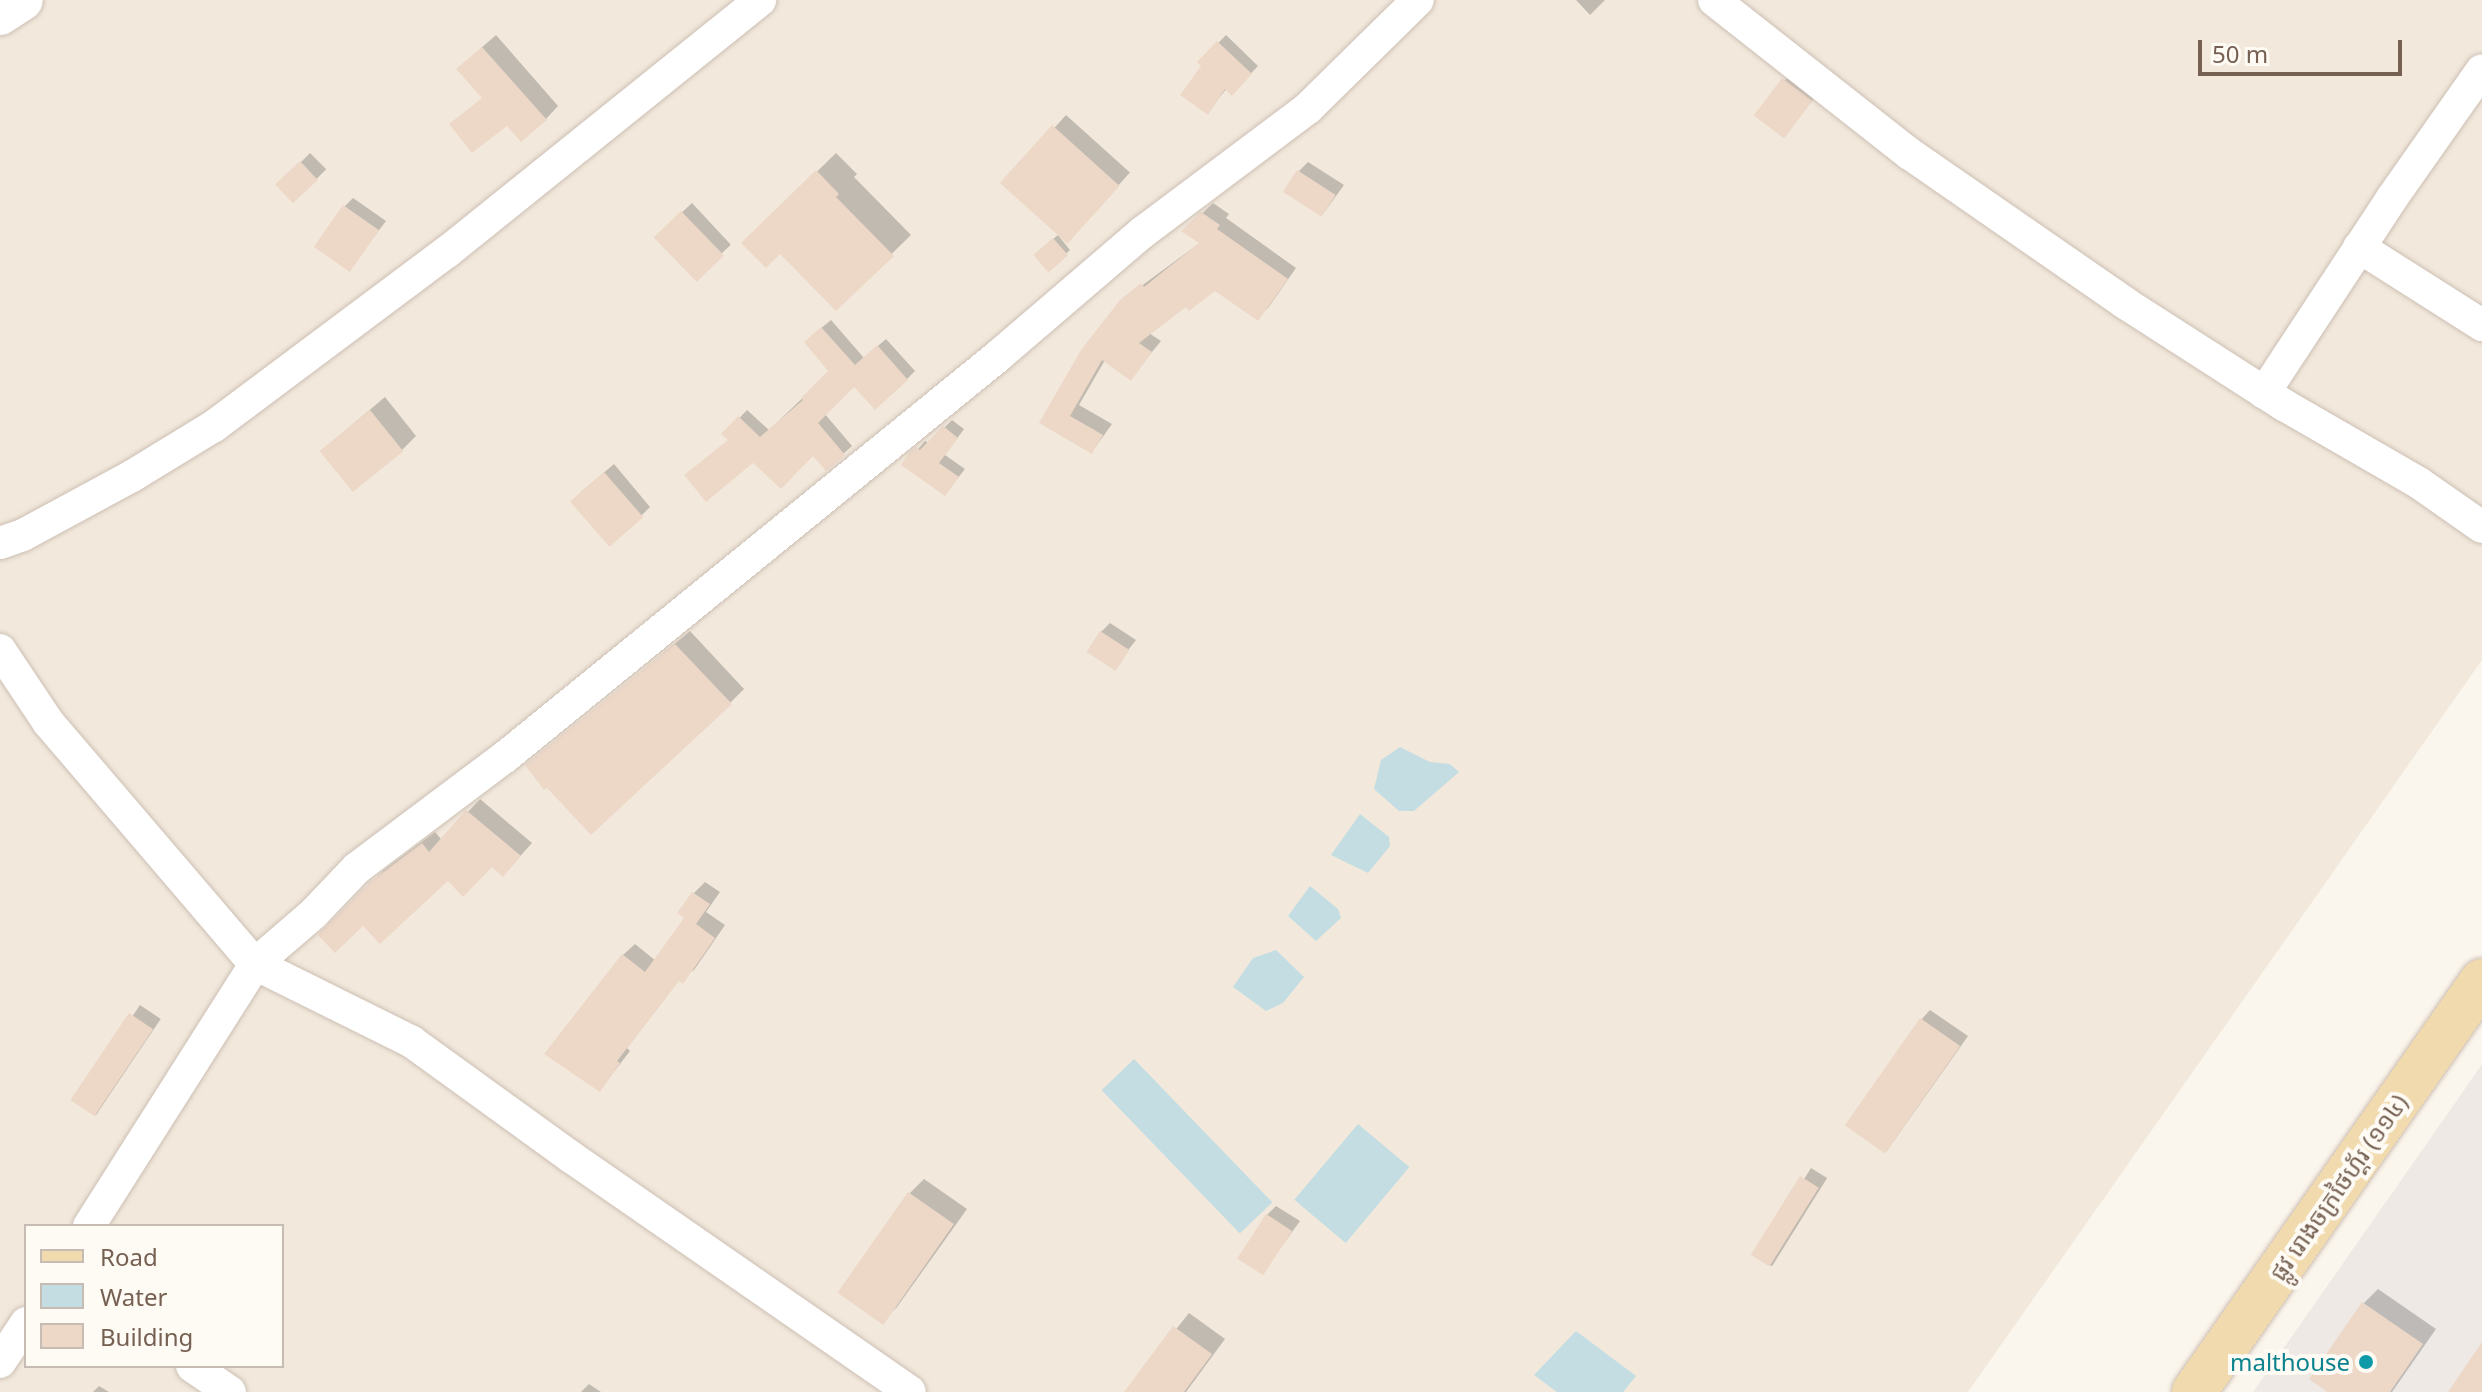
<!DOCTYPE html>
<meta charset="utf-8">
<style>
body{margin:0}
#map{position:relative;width:2482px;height:1392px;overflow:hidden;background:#fbf6ed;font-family:"Noto Sans","Noto Sans Khmer",sans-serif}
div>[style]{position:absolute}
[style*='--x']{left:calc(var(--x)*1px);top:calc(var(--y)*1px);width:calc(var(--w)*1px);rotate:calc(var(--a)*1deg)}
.residential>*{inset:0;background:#f2e9dc}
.industrial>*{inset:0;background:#eee9e5}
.water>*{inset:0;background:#c3dde3;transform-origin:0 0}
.shadow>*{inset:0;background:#0003;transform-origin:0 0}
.building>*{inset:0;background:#edd8c8;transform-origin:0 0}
.roads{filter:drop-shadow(0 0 2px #cdbfb4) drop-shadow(0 0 2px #cdbfb4)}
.minor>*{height:32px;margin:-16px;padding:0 16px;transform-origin:16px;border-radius:16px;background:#fff}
.tertiary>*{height:40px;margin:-20px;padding:0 20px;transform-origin:20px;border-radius:20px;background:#fff}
.primary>*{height:44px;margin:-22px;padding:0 22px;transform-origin:22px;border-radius:22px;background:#f1dbae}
.dots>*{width:22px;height:22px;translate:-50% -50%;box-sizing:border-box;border:4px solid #fefaf4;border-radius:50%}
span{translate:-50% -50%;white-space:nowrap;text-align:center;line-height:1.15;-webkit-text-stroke:8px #fefaf4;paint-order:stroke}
.street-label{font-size:24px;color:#756052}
.culture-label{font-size:24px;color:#0d838f}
.right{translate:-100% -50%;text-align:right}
.legend{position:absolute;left:24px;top:1224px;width:260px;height:144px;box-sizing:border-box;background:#fefaf4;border:2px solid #c7bcb3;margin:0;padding:10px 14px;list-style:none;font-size:24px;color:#756052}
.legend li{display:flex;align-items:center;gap:16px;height:40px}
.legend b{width:40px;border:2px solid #c7bcb3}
.scale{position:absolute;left:2198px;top:40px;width:204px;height:36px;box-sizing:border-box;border:4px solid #756052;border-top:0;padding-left:10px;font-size:24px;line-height:28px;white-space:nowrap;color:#756052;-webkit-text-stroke:6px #fefaf4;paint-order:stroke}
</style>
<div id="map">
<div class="residential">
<i style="clip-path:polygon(evenodd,0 0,2482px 0,2482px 660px,1968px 1392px,0 1392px,0 0,26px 1226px,282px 1226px,282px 1366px,26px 1366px,26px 1226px)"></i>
</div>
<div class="industrial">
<i style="clip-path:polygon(2482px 1064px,2482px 1392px,2253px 1392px,2439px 1126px)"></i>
</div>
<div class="water">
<i style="clip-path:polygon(1400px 747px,1430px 762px,1450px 764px,1459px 772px,1414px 811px,1399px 811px,1374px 789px,1381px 760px)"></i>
<i style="clip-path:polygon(1360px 814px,1389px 837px,1390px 846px,1368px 873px,1331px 855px)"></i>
<i style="clip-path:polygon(1310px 886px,1338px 909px,1341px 918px,1316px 941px,1288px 916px)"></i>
<i style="clip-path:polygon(1276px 950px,1304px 977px,1283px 1003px,1266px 1011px,1233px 987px,1253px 958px)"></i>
<i style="left:1134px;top:1059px;width:199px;height:45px;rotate:46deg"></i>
<i style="left:1358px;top:1124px;width:67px;height:99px;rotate:40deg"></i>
<i style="clip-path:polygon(1576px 1331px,1636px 1376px,1623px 1392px,1557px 1392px,1534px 1375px)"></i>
</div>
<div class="shadow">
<i style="clip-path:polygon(1576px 0,1605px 0,1590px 15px)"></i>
<i style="clip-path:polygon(496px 35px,558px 106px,546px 119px,452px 124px,484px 97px,472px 56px)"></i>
<i style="clip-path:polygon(1226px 35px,1258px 66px,1232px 93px,1227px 88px,1208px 112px,1204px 65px,1200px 62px)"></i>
<i style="left:1793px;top:70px;width:34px;height:58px;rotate:38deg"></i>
<i style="left:1066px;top:115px;width:86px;height:93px;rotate:42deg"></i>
<i style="left:310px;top:153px;width:23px;height:45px;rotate:45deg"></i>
<i style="clip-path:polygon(836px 153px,857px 174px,854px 177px,911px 235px,836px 308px,780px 251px,744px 243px)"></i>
<i style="clip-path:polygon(1308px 162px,1344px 185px,1323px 214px,1299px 171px)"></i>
<i style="clip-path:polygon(353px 198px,386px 221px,349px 270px,344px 207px)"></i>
<i style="left:692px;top:203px;width:57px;height:50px;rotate:47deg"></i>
<i style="clip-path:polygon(1213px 203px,1229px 214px,1226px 218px,1296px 268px,1268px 308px,1257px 318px,1215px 288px,1186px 304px,1149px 333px,1161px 341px,1131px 378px,1105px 360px,1079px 405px,1112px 424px,1092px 452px,1041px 422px,1121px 301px,1201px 242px,1184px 231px)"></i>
<i style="clip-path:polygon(1058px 235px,1070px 250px,1066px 254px,1040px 250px)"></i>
<i style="clip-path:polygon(831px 320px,864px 358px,886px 339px,915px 371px,907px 379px,854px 384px,824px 413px,852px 446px,826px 469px,813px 453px,730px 439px,724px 434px,747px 410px,769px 430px,831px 371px,814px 334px)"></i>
<i style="clip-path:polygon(385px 397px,416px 436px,402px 450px,321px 451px)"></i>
<i style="clip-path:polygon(952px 420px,964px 429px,945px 455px,965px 469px,945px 494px,918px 449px,925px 441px,929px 443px)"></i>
<i style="clip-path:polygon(614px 464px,650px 507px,641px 516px,581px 492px)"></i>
<i style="clip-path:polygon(1110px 623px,1136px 640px,1114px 668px,1101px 632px)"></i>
<i style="clip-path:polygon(690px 631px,744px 689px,730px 703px,528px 766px)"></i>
<i style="clip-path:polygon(480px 799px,532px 843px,515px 862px,492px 865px,448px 879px,363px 923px,321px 935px,384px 870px,435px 832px,442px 840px)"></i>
<i style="clip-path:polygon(705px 882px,720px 892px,706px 912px,725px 925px,694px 970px,680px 979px,627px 1048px,630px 1051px,600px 1090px,623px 955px,635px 944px,656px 961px,687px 918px,694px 893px)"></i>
<i style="left:140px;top:1005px;width:25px;height:116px;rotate:34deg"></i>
<i style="clip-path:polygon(1930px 1010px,1968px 1036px,1886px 1152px,1921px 1020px)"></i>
<i style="left:1811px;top:1168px;width:19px;height:104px;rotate:32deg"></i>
<i style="clip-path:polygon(924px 1179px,967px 1209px,897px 1307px,883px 1321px,840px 1291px,910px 1193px)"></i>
<i style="clip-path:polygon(1276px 1206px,1300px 1221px,1263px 1272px,1267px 1215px)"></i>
<i style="clip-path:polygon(2378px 1289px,2436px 1329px,2392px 1392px,2331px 1392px,2364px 1303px)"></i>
<i style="clip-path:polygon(1189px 1313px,1225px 1339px,1186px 1392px,1126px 1392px)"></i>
<i style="clip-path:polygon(589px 1384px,601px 1392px,581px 1392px)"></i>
<i style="clip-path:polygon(99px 1386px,109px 1392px,93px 1392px)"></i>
</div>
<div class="building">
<i style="clip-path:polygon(1217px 41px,1252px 74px,1232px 96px,1225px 89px,1208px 115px,1180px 95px,1201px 66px,1197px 62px)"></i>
<i style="clip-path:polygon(482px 47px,547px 120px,521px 142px,507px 126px,472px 153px,449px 124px,482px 98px,456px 69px)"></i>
<i style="left:1782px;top:78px;width:38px;height:47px;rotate:37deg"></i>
<i style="left:1052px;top:125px;width:91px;height:78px;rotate:42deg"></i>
<i style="left:300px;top:161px;width:26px;height:34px;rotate:47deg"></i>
<i style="clip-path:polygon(816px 170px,839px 194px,836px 197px,894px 256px,836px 311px,780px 254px,766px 268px,741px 243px)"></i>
<i style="left:1297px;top:170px;width:46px;height:26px;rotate:33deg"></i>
<i style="left:343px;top:205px;width:44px;height:51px;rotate:35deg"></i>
<i style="left:681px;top:211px;width:62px;height:38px;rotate:46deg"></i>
<i style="clip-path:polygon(1201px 212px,1220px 225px,1217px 229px,1288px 279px,1258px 321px,1215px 291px,1189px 311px,1186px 307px,1139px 343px,1152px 352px,1131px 381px,1102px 360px,1070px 416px,1103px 435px,1092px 454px,1039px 423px,1081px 350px,1120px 300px,1141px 283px,1144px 287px,1199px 243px,1181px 231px)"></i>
<i style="left:1053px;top:238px;width:23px;height:26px;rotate:49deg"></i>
<i style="clip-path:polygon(821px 327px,855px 365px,877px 345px,908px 380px,875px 410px,854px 387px,818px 423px,845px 455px,826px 471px,813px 456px,781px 489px,753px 463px,706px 502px,684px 475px,728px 440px,721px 434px,738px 416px,760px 437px,803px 400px,801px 398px,828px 371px,804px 342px)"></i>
<i style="left:370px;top:410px;width:53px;height:65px;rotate:51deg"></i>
<i style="clip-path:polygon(943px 426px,958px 438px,939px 463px,959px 477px,945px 496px,901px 465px,909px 453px,916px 447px,920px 450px)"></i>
<i style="left:604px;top:472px;width:60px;height:45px;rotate:49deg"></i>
<i style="left:1100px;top:631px;width:35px;height:25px;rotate:33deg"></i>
<i style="clip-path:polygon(675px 644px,732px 704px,591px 835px,547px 788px,544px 790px,525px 765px)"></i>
<i style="clip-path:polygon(466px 810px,521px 856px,503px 877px,492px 867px,463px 897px,448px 881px,380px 944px,363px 926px,335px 953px,318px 935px,370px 882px,422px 843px,429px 852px)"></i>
<i style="clip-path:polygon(692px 892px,710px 904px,696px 924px,715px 938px,683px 984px,679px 981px,617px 1061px,620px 1063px,600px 1092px,544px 1054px,622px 954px,645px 972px,684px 918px,677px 913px)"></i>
<i style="left:129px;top:1013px;width:29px;height:105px;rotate:34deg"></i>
<i style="left:1920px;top:1018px;width:49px;height:131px;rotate:35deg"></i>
<i style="left:1800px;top:1176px;width:22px;height:93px;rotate:32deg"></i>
<i style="left:908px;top:1192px;width:56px;height:123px;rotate:35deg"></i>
<i style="left:1266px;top:1214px;width:31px;height:53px;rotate:33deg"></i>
<i style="clip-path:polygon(2362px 1302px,2423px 1344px,2390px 1392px,2327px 1392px,2309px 1379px)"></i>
<i style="clip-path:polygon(1173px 1326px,1212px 1354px,1184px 1392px,1124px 1392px)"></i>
<i style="clip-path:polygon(2482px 1342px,2482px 1392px,2448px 1392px)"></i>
</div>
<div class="roads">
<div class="minor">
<i style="--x:1714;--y:0;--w:249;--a:38.2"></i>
<i style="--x:1910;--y:154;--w:262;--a:34.7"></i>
<i style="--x:2125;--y:303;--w:189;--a:32.7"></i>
<i style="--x:2284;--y:405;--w:156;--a:30"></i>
<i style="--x:2419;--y:483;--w:77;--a:34.9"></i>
<i style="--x:2359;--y:247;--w:146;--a:32.4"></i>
<i style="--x:2264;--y:393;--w:233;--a:-56.7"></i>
<i style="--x:2392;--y:198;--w:156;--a:-54.9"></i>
<i style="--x:0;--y:543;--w:24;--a:-19"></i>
<i style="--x:23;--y:535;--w:124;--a:-28.4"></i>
<i style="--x:132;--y:476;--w:96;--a:-31.4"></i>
<i style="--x:214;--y:426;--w:291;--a:-36.8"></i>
<i style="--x:447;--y:252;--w:402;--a:-38.8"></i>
<i style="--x:0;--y:650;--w:87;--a:56.3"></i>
<i style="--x:48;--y:722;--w:318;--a:49.5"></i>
<i style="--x:255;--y:964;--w:175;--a:26.4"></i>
<i style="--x:412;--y:1042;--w:196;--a:35.9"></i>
<i style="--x:571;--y:1157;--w:412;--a:34.7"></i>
<i style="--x:89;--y:1226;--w:310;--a:-57.6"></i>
<i style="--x:255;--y:964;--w:78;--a:-40.8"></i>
<i style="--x:314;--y:913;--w:62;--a:-46.3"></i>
<i style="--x:357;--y:868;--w:185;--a:-36.9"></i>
<i style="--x:505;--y:757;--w:634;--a:-39.11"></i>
<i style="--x:997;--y:357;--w:192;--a:-40.6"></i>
<i style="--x:1143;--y:232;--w:206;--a:-36.9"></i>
<i style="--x:1308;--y:108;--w:154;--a:-44.5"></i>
<i style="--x:0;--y:1362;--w:47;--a:-56.3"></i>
<i style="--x:192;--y:1366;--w:46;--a:34.4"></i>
</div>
<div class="tertiary">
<i style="--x:0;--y:15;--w:27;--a:-33"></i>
</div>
<div class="primary">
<i style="--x:2194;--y:1392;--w:502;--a:-54.98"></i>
</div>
</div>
<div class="dots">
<i style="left:2366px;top:1362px;background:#0f9aa8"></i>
</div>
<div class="street-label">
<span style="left:2338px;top:1187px;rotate:-55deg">ផ្លូវ រោងចក្រថៃហ្គ័រ (១១៤)</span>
</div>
<div class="culture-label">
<span class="right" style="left:2350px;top:1362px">malthouse</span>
</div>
<ul class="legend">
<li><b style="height:10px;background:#f1dbae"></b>Road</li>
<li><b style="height:22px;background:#c3dde3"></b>Water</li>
<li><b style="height:22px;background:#edd8c8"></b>Building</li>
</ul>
<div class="scale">50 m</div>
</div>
